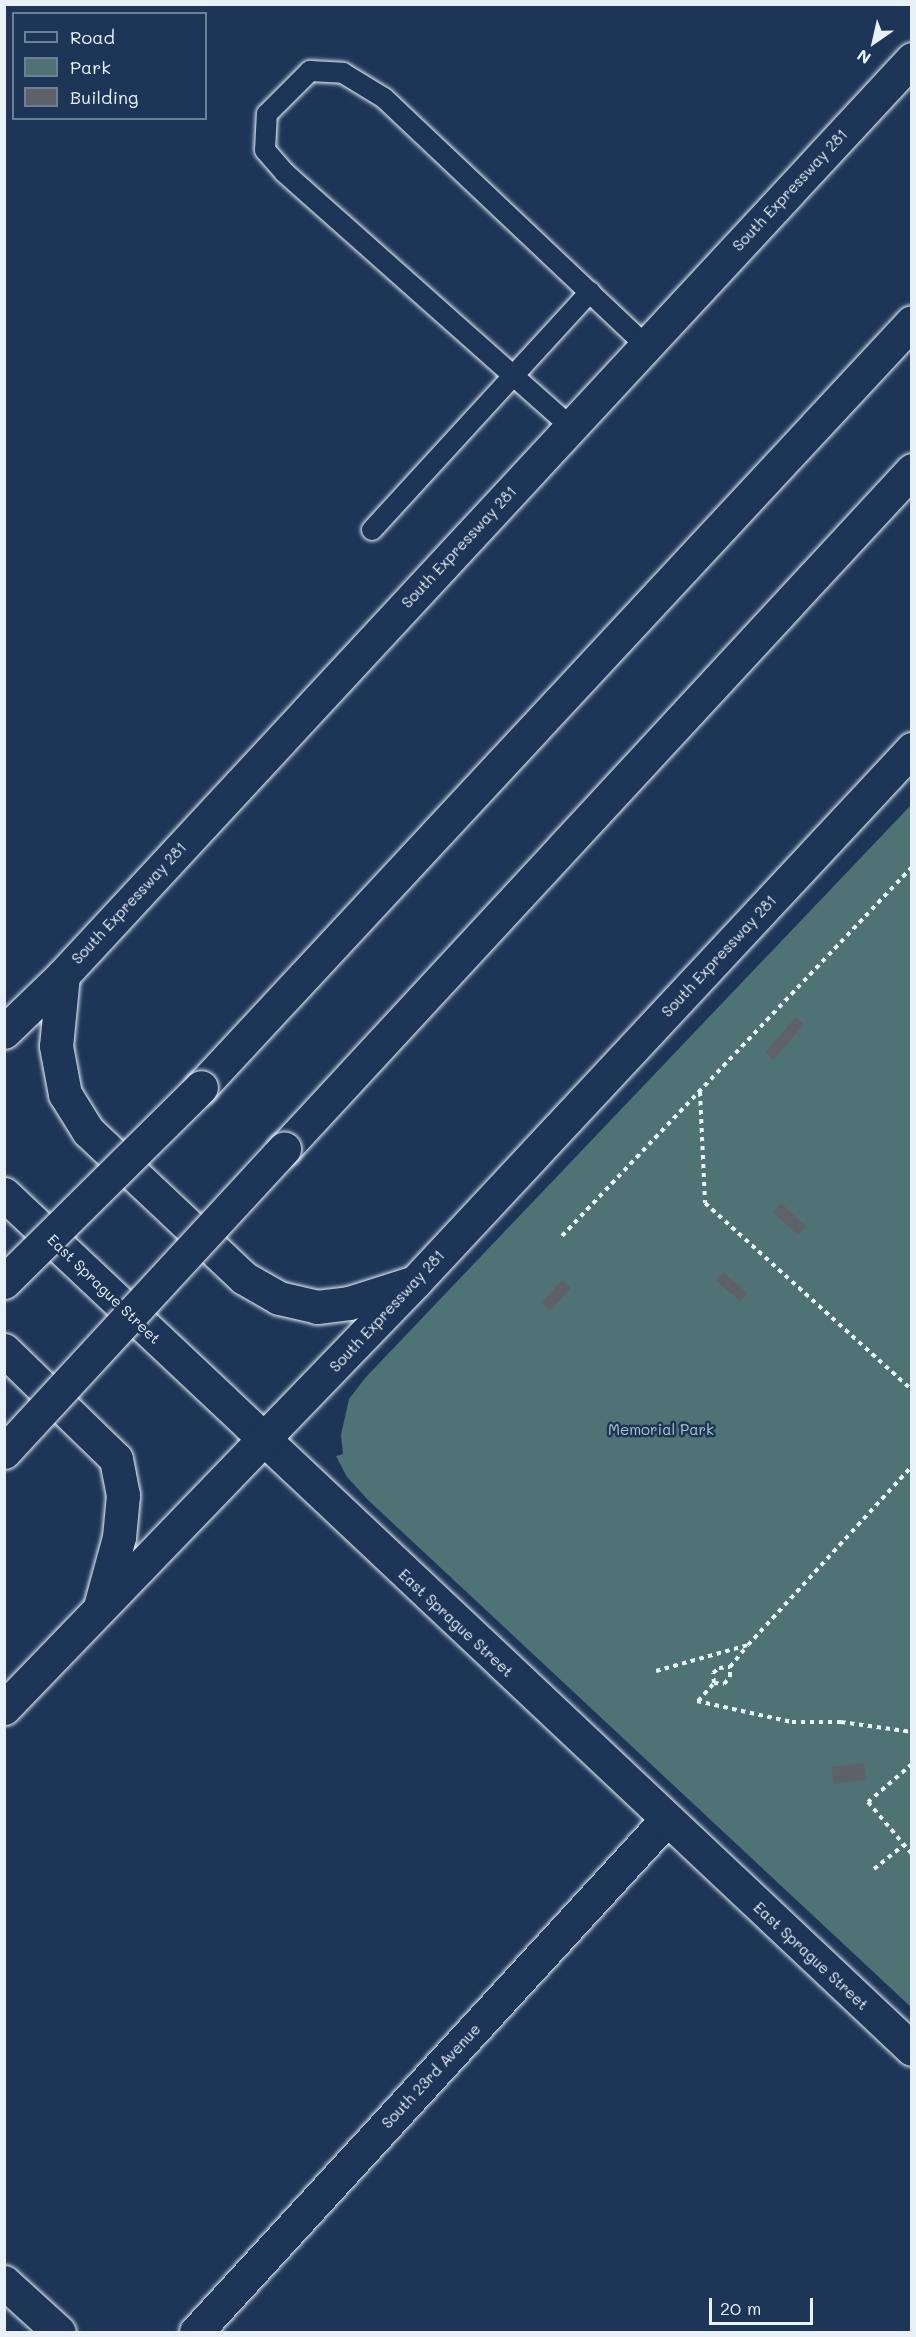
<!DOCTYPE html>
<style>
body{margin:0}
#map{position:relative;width:916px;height:2337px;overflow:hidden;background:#1d3557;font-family:Mali,sans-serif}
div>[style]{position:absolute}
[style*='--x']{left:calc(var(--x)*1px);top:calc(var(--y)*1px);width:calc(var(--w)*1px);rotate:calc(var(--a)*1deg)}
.green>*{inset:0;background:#4f7374}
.building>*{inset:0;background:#5f6169;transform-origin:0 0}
.path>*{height:4px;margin-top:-2px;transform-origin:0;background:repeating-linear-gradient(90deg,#e8f1f8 0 4.5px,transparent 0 9px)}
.roads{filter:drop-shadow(0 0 2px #e8f1f8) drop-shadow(0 0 2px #e8f1f8)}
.lane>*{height:20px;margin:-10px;padding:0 10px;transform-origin:10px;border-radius:10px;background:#1d3557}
.street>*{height:33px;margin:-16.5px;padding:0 16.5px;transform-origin:16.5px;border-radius:16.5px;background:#1d3557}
.secondary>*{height:33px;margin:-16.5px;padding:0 16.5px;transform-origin:16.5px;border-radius:16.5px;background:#1d3557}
.highway>*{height:33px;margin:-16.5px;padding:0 16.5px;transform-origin:16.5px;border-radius:16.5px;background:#1d3557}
.bridges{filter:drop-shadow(0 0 2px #e8f1f8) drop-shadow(0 0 2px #e8f1f8)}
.highway-bridge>*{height:33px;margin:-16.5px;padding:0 16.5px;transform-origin:16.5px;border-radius:16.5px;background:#1d3557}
span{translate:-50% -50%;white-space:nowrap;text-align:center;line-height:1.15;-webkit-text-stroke:5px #1d3557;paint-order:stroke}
.street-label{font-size:15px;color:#e8f1f8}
.park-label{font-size:15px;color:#b2c5ca}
.frame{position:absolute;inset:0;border:6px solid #e8f1f8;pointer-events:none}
.legend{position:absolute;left:12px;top:12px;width:195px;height:108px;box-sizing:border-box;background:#1d3557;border:2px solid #6e8097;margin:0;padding:8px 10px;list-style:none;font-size:18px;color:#e8f1f8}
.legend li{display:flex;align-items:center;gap:12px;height:30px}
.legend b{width:30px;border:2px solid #6e8097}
.north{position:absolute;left:844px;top:12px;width:60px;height:60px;-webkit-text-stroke:4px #1d3557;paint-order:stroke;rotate:214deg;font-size:16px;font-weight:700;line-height:24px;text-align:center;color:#e8f1f8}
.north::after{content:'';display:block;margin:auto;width:21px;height:27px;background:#e8f1f8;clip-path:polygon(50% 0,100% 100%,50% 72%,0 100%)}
.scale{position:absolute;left:709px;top:2298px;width:104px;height:27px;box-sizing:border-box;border:3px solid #e8f1f8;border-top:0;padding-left:8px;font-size:18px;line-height:21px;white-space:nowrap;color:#e8f1f8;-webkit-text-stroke:4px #1d3557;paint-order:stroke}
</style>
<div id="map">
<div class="green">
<i style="clip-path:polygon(911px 805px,911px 2007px,368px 1500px,347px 1477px,336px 1456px,343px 1454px,341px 1435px,349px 1399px,366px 1377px)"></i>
</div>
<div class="building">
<i style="left:796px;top:1017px;width:11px;height:47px;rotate:41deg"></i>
<i style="left:781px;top:1203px;width:34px;height:12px;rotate:43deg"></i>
<i style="left:723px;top:1272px;width:32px;height:11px;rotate:41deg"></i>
<i style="left:562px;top:1280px;width:12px;height:31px;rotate:42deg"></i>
<i style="left:864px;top:1763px;width:17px;height:33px;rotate:83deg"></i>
</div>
<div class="path">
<i style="--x:700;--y:1092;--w:111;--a:87.4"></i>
<i style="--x:705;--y:1203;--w:279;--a:42.1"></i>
<i style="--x:562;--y:1236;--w:509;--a:-46.51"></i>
<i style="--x:656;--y:1671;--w:96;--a:-15.8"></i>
<i style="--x:748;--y:1645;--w:243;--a:-47.5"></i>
<i style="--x:714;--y:1683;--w:10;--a:6"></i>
<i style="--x:724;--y:1684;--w:9;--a:-49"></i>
<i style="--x:730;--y:1677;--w:10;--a:-90"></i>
<i style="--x:697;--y:1701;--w:97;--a:12.5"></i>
<i style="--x:792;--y:1722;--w:49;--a:0"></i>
<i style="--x:841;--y:1722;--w:72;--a:8"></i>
<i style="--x:698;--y:1701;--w:24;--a:-48"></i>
<i style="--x:714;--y:1683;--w:10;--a:-96"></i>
<i style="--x:713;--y:1673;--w:8;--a:-40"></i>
<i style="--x:719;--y:1668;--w:11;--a:-5"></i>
<i style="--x:730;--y:1667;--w:28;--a:-51"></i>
<i style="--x:912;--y:1764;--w:58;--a:139.2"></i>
<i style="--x:868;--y:1802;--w:68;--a:49.8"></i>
<i style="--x:874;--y:1869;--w:38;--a:-39"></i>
</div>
<div class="roads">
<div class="lane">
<i style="--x:571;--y:427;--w:383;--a:-138.4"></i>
<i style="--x:285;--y:173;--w:30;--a:-131"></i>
<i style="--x:265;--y:150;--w:36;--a:-87"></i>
<i style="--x:267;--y:114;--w:61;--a:-45"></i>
<i style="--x:310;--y:71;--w:33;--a:3"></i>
<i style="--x:343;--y:73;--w:48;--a:31.4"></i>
<i style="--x:384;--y:98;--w:361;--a:43.4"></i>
<i style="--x:372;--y:530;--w:323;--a:-47.5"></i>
</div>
<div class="street">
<i style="--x:4;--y:2282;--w:74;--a:42.3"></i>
<i style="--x:196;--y:2332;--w:695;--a:-47.45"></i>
</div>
<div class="secondary">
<i style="--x:63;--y:975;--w:71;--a:95.6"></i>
<i style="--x:56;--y:1046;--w:49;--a:79.4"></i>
<i style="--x:65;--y:1094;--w:44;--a:58.1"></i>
<i style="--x:88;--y:1131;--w:214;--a:43.3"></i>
<i style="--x:244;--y:1278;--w:40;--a:29.7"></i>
<i style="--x:279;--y:1298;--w:39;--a:13"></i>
<i style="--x:317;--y:1307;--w:32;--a:-7"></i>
<i style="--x:349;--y:1303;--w:66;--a:-17.6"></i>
<i style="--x:4;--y:1032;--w:82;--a:-44"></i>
<i style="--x:63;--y:975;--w:1249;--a:-47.17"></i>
<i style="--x:4;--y:1194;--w:1247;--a:43.28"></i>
<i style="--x:4;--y:1350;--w:156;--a:44.2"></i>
<i style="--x:116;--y:1459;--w:37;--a:79"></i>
<i style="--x:123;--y:1495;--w:42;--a:95.4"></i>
<i style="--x:119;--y:1537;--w:73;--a:105.2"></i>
<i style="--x:4;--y:1708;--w:592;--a:-46.03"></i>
<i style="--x:415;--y:1282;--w:729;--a:-47"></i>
</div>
<div class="highway">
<i style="--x:201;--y:1087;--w:1044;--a:-47.1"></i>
<i style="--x:284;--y:1149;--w:925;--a:-47.23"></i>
</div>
</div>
<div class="bridges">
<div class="highway-bridge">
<i style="--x:4;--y:1282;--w:277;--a:-44.7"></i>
<i style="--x:4;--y:1452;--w:413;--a:-47.3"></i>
</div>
</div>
<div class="street-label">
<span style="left:790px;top:190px;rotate:-47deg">South Expressway 281</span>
<span style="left:459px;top:547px;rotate:-47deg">South Expressway 281</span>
<span style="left:129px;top:903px;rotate:-47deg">South Expressway 281</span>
<span style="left:719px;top:956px;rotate:-47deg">South Expressway 281</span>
<span style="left:104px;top:1289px;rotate:44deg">East Sprague Street</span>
<span style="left:387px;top:1311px;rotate:-47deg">South Expressway 281</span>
<span style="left:456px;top:1623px;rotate:43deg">East Sprague Street</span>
<span style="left:811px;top:1956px;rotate:43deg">East Sprague Street</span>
<span style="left:431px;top:2076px;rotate:-47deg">South 23rd Avenue</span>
</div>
<div class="park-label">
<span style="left:661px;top:1430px">Memorial Park</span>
</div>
<div class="frame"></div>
<ul class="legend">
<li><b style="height:8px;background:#1d3557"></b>Road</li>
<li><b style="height:16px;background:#4f7374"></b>Park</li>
<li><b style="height:16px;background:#5f6169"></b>Building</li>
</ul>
<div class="north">N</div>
<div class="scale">20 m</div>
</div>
